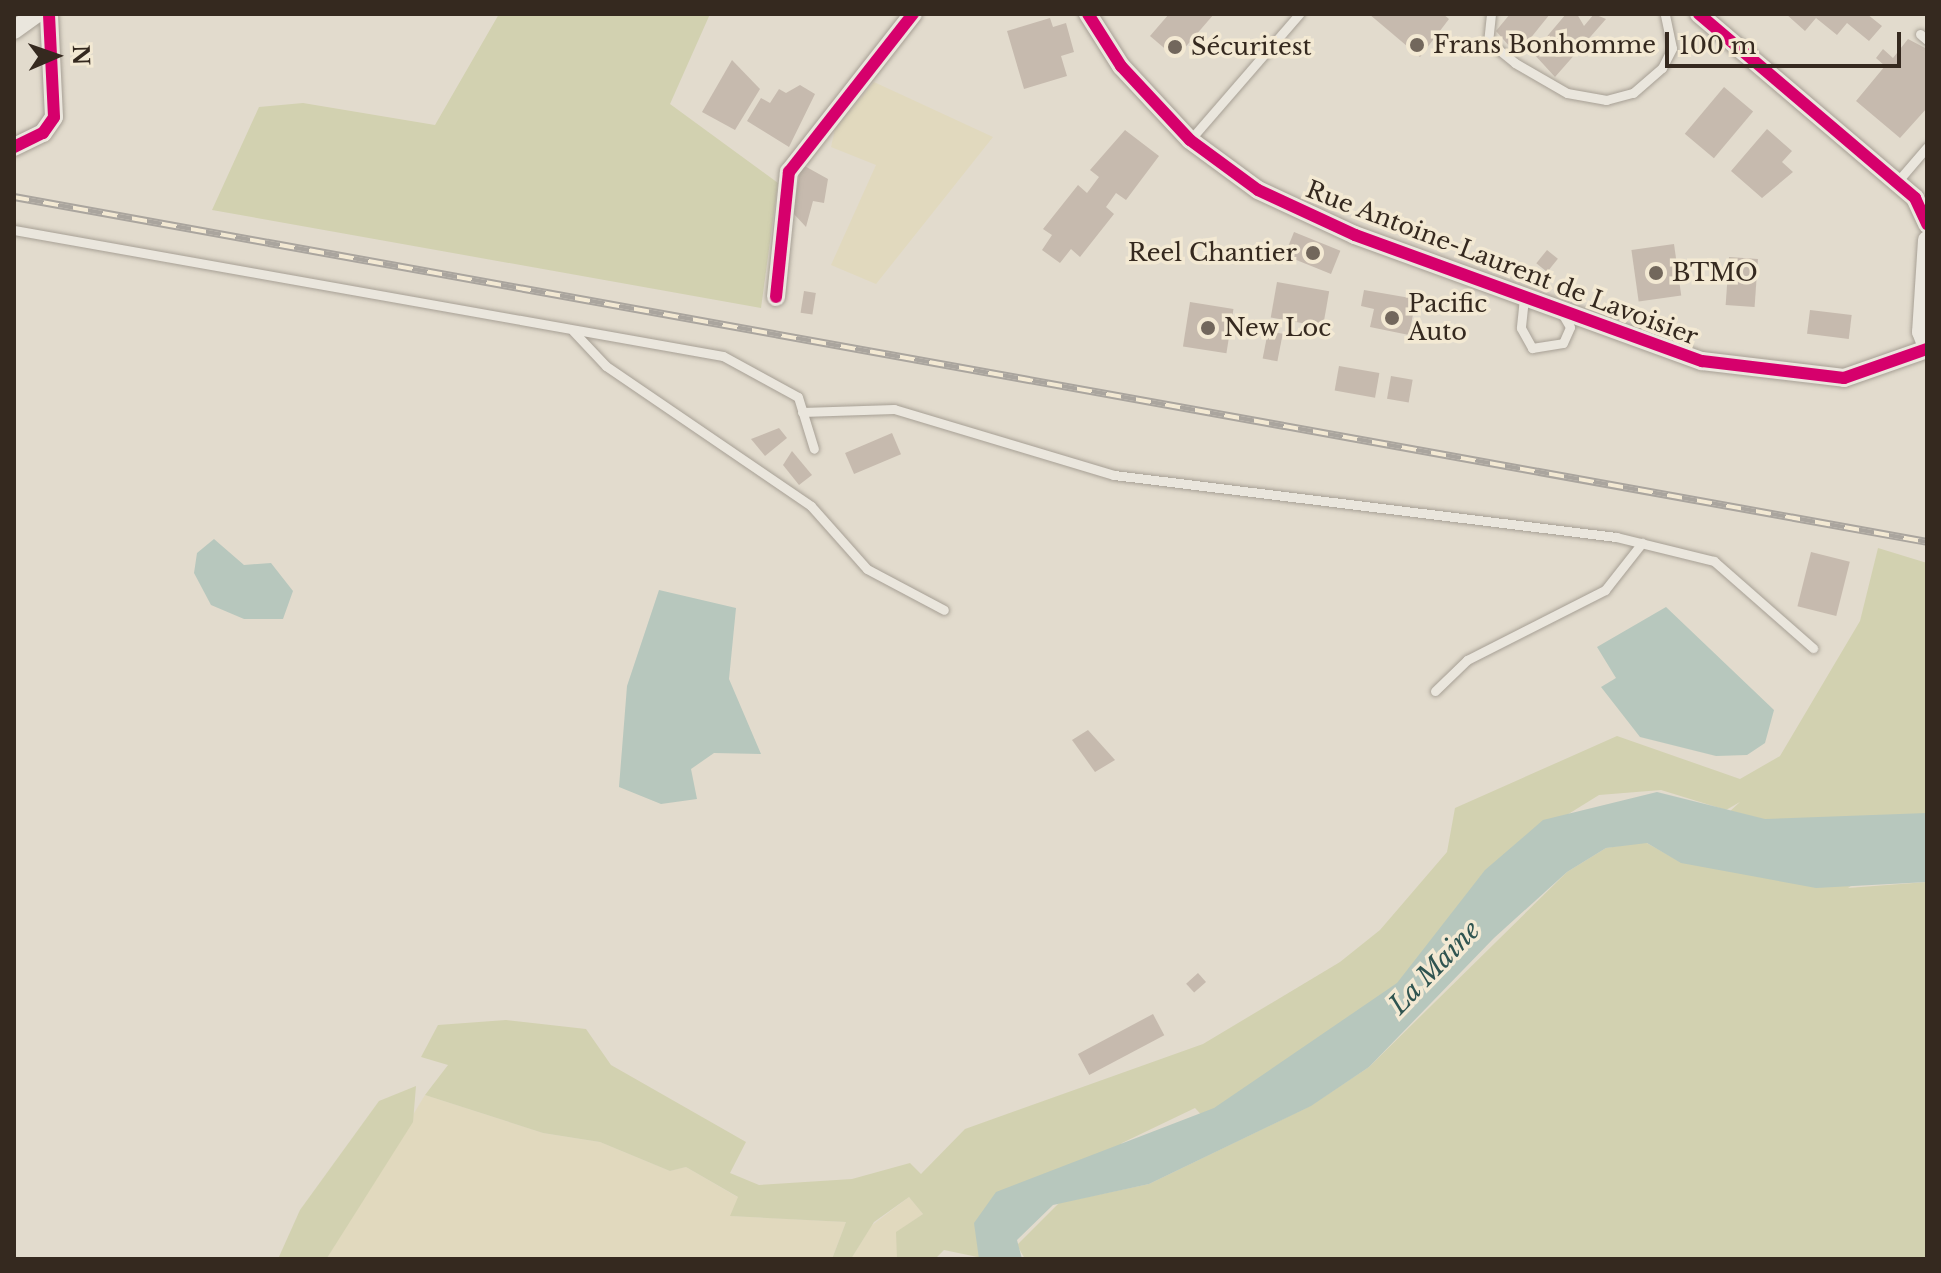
<!DOCTYPE html>
<meta charset="utf-8">
<style>
body{margin:0}
#map{position:relative;width:1941px;height:1273px;overflow:hidden;background:#e2dbcd;font-family:"Libre Baskerville",serif}
div>[style]{position:absolute}
[style*='--x']{left:calc(var(--x)*1px);top:calc(var(--y)*1px);width:calc(var(--w)*1px);rotate:calc(var(--a)*1deg)}
.farmland>*{inset:0;background:#e1d9be}
.green>*{inset:0;background:#d2d1b0}
.water>*{inset:0;background:#b7c7bd}
.building>*{inset:0;background:#c6baae;transform-origin:0 0}
.roads{filter:drop-shadow(0 0 2px #a7a095) drop-shadow(0 0 2px #a7a095)}
.lane>*{height:9px;margin:-4.5px;padding:0 4.5px;transform-origin:4.5px;border-radius:4.5px;background:#eae6dd}
.street>*{height:18px;margin:-9px;padding:0 9px;transform-origin:9px;border-radius:9px;background:#eae6dd}
.rail>*{height:8px;margin-top:-4px;transform-origin:0;background:repeating-linear-gradient(90deg,#f3e9d3 0 15px,#aaa59e 0 30px);box-sizing:border-box;border-block:2px solid #aaa59e}
.cycleway>*{height:12px;margin:-6px;padding:0 6px;transform-origin:6px;border-radius:6px;background:#d6006c}
.dots>*{width:22px;height:22px;translate:-50% -50%;box-sizing:border-box;border:4px solid #f3e9d3;border-radius:50%}
span{translate:-50% -50%;white-space:nowrap;text-align:center;line-height:1.15;-webkit-text-stroke:7px #f3e9d3;paint-order:stroke}
.poi-label{font-size:24px;color:#35291f}
.left{translate:0 -50%;text-align:left}
.right{translate:-100% -50%;text-align:right}
.street-label{font-size:24px;color:#35291f}
.water-label{font-size:26px;color:#2f5450;font-style:italic}
.frame{position:absolute;inset:0;border:16px solid #35291f;pointer-events:none}
.north{position:absolute;left:16px;top:16px;width:80px;height:80px;-webkit-text-stroke:6px #f3e9d3;paint-order:stroke;rotate:88deg;font-size:22px;font-weight:700;line-height:32px;text-align:center;color:#35291f}
.north::after{content:'';display:block;margin:auto;width:28px;height:36px;background:#35291f;clip-path:polygon(50% 0,100% 100%,50% 72%,0 100%)}
.scale{position:absolute;left:1665px;top:32px;width:236px;height:36px;box-sizing:border-box;border:4px solid #35291f;border-top:0;padding-left:10px;font-size:24px;line-height:28px;white-space:nowrap;color:#35291f;-webkit-text-stroke:6px #f3e9d3;paint-order:stroke}
</style>
<div id="map">
<div class="farmland">
<i style="clip-path:polygon(874px 82px,993px 137px,876px 284px,831px 265px,876px 165px,831px 147px,835px 129px)"></i>
<i style="clip-path:polygon(425px 1095px,543px 1133px,600px 1142px,670px 1171px,686px 1167px,739px 1198px,731px 1216px,846px 1222px,832px 1259px,326px 1259px)"></i>
<i style="clip-path:polygon(909px 1197px,923px 1214px,897px 1232px,897px 1259px,851px 1259px,871px 1226px)"></i>
</div>
<div class="green">
<i style="clip-path:polygon(499px 14px,710px 14px,670px 104px,778px 183px,761px 308px,212px 210px,259px 107px,303px 103px,435px 125px)"></i>
<i style="clip-path:polygon(1878px 548px,1927px 563px,1927px 833px,1848px 888px,1927px 882px,1927px 1259px,1025px 1259px,1017px 1245px,1059px 1203px,1149px 1184px,1310px 1106px,1369px 1067px,1567px 872px,1606px 848px,1645px 842px,1677px 860px,1740px 802px,1726px 810px,1661px 790px,1599px 795px,1541px 831px,1379px 1010px,1208px 1122px,1195px 1108px,1122px 1143px,1109px 1163px,1000px 1198px,987px 1259px,944px 1250px,935px 1259px,897px 1259px,896px 1232px,923px 1214px,909px 1197px,874px 1222px,851px 1259px,832px 1259px,846px 1222px,730px 1216px,738px 1197px,686px 1167px,670px 1171px,600px 1142px,543px 1133px,425px 1095px,448px 1065px,421px 1057px,438px 1025px,506px 1020px,586px 1029px,611px 1065px,746px 1142px,730px 1173px,759px 1185px,852px 1179px,910px 1163px,921px 1174px,965px 1129px,1203px 1044px,1340px 962px,1380px 930px,1447px 852px,1455px 808px,1617px 736px,1740px 779px,1780px 756px,1860px 621px)"></i>
<i style="clip-path:polygon(416px 1086px,413px 1122px,327px 1258px,278px 1259px,300px 1210px,379px 1101px)"></i>
</div>
<div class="water">
<i style="clip-path:polygon(214px 539px,244px 565px,271px 563px,293px 591px,283px 619px,244px 619px,211px 605px,194px 573px,197px 553px)"></i>
<i style="clip-path:polygon(659px 590px,736px 608px,729px 679px,761px 754px,714px 753px,691px 769px,697px 799px,661px 804px,619px 787px,627px 686px)"></i>
<i style="clip-path:polygon(1666px 607px,1774px 710px,1765px 743px,1747px 755px,1716px 756px,1640px 737px,1601px 687px,1616px 678px,1597px 647px)"></i>
<i style="clip-path:polygon(1657px 792px,1765px 819px,1927px 813px,1927px 882px,1816px 888px,1681px 863px,1647px 843px,1606px 848px,1567px 872px,1494px 938px,1369px 1067px,1311px 1106px,1149px 1184px,1053px 1205px,1017px 1240px,1022px 1259px,979px 1259px,974px 1223px,996px 1192px,1214px 1108px,1397px 983px,1485px 870px,1543px 820px)"></i>
</div>
<div class="building">
<i style="clip-path:polygon(1169px 14px,1214px 14px,1176px 58px,1150px 36px)"></i>
<i style="clip-path:polygon(1369px 14px,1443px 14px,1449px 19px,1420px 57px)"></i>
<i style="clip-path:polygon(1510px 14px,1550px 14px,1517px 55px,1496px 31px)"></i>
<i style="clip-path:polygon(1566px 14px,1577px 14px,1584px 26px,1594px 14px,1606px 19px,1555px 77px,1533px 53px)"></i>
<i style="clip-path:polygon(1786px 14px,1867px 14px,1882px 26px,1869px 41px,1847px 23px,1837px 35px,1816px 18px,1805px 31px)"></i>
<i style="clip-path:polygon(1050px 18px,1053px 27px,1066px 23px,1074px 52px,1061px 56px,1067px 76px,1024px 89px,1007px 31px)"></i>
<i style="clip-path:polygon(1908px 39px,1927px 49px,1927px 108px,1900px 138px,1856px 101px,1885px 66px,1876px 58px,1883px 49px,1893px 58px)"></i>
<i style="clip-path:polygon(732px 60px,760px 89px,735px 130px,702px 112px)"></i>
<i style="clip-path:polygon(800px 85px,815px 94px,789px 147px,747px 121px,761px 98px,770px 103px,779px 89px,786px 93px)"></i>
<i style="left:1724px;top:87px;width:38px;height:61px;rotate:40deg"></i>
<i style="clip-path:polygon(1767px 129px,1792px 151px,1782px 162px,1793px 172px,1762px 198px,1731px 171px)"></i>
<i style="clip-path:polygon(1125px 130px,1159px 156px,1126px 200px,1116px 193px,1106px 207px,1114px 214px,1080px 257px,1071px 249px,1060px 263px,1042px 250px,1052px 235px,1043px 229px,1078px 185px,1087px 193px,1099px 177px,1090px 170px)"></i>
<i style="clip-path:polygon(801px 164px,828px 179px,824px 203px,813px 201px,806px 227px,793px 213px)"></i>
<i style="left:1294px;top:232px;width:50px;height:25px;rotate:22deg"></i>
<i style="left:1674px;top:244px;width:52px;height:43px;rotate:82deg"></i>
<i style="left:1547px;top:250px;width:14px;height:17px;rotate:39deg"></i>
<i style="left:1729px;top:257px;width:29px;height:48px;rotate:4deg"></i>
<i style="left:1277px;top:282px;width:53px;height:36px;rotate:10deg"></i>
<i style="clip-path:polygon(1364px 290px,1416px 299px,1409px 335px,1370px 327px,1374px 309px,1361px 306px)"></i>
<i style="left:804px;top:291px;width:12px;height:22px;rotate:9deg"></i>
<i style="left:1190px;top:302px;width:44px;height:45px;rotate:9deg"></i>
<i style="left:1810px;top:310px;width:42px;height:24px;rotate:7deg"></i>
<i style="left:1268px;top:331px;width:15px;height:28px;rotate:11deg"></i>
<i style="left:1339px;top:366px;width:41px;height:25px;rotate:10deg"></i>
<i style="left:1391px;top:376px;width:22px;height:23px;rotate:10deg"></i>
<i style="clip-path:polygon(779px 428px,787px 438px,765px 456px,751px 439px)"></i>
<i style="left:892px;top:433px;width:23px;height:51px;rotate:67deg"></i>
<i style="clip-path:polygon(792px 451px,812px 475px,799px 485px,783px 465px)"></i>
<i style="left:1811px;top:552px;width:40px;height:56px;rotate:14deg"></i>
<i style="clip-path:polygon(1088px 730px,1115px 760px,1095px 772px,1072px 740px)"></i>
<i style="left:1198px;top:973px;width:12px;height:16px;rotate:48deg"></i>
<i style="left:1153px;top:1014px;width:24px;height:85px;rotate:62deg"></i>
</div>
<div class="roads">
<div class="lane">
<i style="--x:1491;--y:14;--w:27;--a:96"></i>
<i style="--x:1488;--y:41;--w:35;--a:39"></i>
<i style="--x:1515;--y:63;--w:60;--a:30"></i>
<i style="--x:1567;--y:93;--w:40;--a:10"></i>
<i style="--x:1606;--y:100;--w:28;--a:-15"></i>
<i style="--x:1633;--y:93;--w:38;--a:-41"></i>
<i style="--x:1662;--y:68;--w:22;--a:-63"></i>
<i style="--x:1672;--y:48;--w:35;--a:-102"></i>
<i style="--x:1920;--y:34;--w:9;--a:41"></i>
<i style="--x:1190;--y:140;--w:167;--a:-49.1"></i>
<i style="--x:1897;--y:182;--w:46;--a:-49.4"></i>
<i style="--x:14;--y:230;--w:720;--a:10.08"></i>
<i style="--x:723;--y:356;--w:85;--a:28.7"></i>
<i style="--x:798;--y:397;--w:54;--a:72.9"></i>
<i style="--x:1524;--y:298;--w:30;--a:96"></i>
<i style="--x:1521;--y:328;--w:23;--a:61"></i>
<i style="--x:1532;--y:348;--w:31;--a:-9"></i>
<i style="--x:1563;--y:343;--w:17;--a:-66"></i>
<i style="--x:1570;--y:327;--w:16;--a:-120"></i>
<i style="--x:573;--y:331;--w:48;--a:46.7"></i>
<i style="--x:606;--y:366;--w:248;--a:34.3"></i>
<i style="--x:811;--y:506;--w:84;--a:48.4"></i>
<i style="--x:867;--y:569;--w:87;--a:28"></i>
<i style="--x:802;--y:412;--w:92;--a:-1.9"></i>
<i style="--x:894;--y:409;--w:230;--a:16.7"></i>
<i style="--x:1114;--y:475;--w:506;--a:7.04"></i>
<i style="--x:1616;--y:537;--w:101;--a:13.8"></i>
<i style="--x:1714;--y:561;--w:132;--a:41.3"></i>
<i style="--x:1435;--y:691;--w:45;--a:-44.1"></i>
<i style="--x:1467;--y:660;--w:155;--a:-26.9"></i>
<i style="--x:1605;--y:590;--w:60;--a:-51.8"></i>
</div>
<div class="street">
<i style="--x:1088;--y:14;--w:62;--a:57.6"></i>
<i style="--x:1121;--y:66;--w:101;--a:47"></i>
<i style="--x:1190;--y:140;--w:84;--a:36.3"></i>
<i style="--x:1258;--y:190;--w:107;--a:24.9"></i>
<i style="--x:1355;--y:235;--w:369;--a:20"></i>
<i style="--x:1702;--y:361;--w:143;--a:6.8"></i>
<i style="--x:1844;--y:378;--w:88;--a:-19.3"></i>
<i style="--x:1699;--y:14;--w:284;--a:40.4"></i>
<i style="--x:1915;--y:198;--w:29;--a:65"></i>
<i style="--x:14;--y:30;--w:27;--a:-36"></i>
<i style="--x:14;--y:147;--w:32;--a:-26"></i>
<i style="--x:43;--y:133;--w:19;--a:-55"></i>
<i style="--x:54;--y:117;--w:103;--a:-92.8"></i>
<i style="--x:1927;--y:240;--w:92;--a:93.7"></i>
<i style="--x:1921;--y:332;--w:16;--a:68"></i>
<i style="--x:776;--y:297;--w:126;--a:-84.1"></i>
<i style="--x:789;--y:172;--w:201;--a:-51.9"></i>
</div>
</div>
<div class="rail">
<i style="--x:14;--y:197;--w:1944;--a:10.22"></i>
</div>
<div class="cycleway">
<i style="--x:1088;--y:14;--w:62;--a:57.6"></i>
<i style="--x:1121;--y:66;--w:101;--a:47"></i>
<i style="--x:1190;--y:140;--w:84;--a:36.3"></i>
<i style="--x:1258;--y:190;--w:107;--a:24.9"></i>
<i style="--x:1355;--y:235;--w:369;--a:20"></i>
<i style="--x:1702;--y:361;--w:143;--a:6.8"></i>
<i style="--x:1844;--y:378;--w:88;--a:-19.3"></i>
<i style="--x:1699;--y:14;--w:284;--a:40.4"></i>
<i style="--x:1915;--y:198;--w:29;--a:65"></i>
<i style="--x:14;--y:147;--w:32;--a:-26"></i>
<i style="--x:43;--y:133;--w:19;--a:-55"></i>
<i style="--x:54;--y:117;--w:103;--a:-92.8"></i>
<i style="--x:776;--y:297;--w:126;--a:-84.1"></i>
<i style="--x:789;--y:172;--w:201;--a:-51.9"></i>
</div>
<div class="dots">
<i style="left:1417px;top:45px;background:#72675c"></i>
<i style="left:1175px;top:47px;background:#72675c"></i>
<i style="left:1313px;top:253px;background:#72675c"></i>
<i style="left:1656px;top:273px;background:#72675c"></i>
<i style="left:1392px;top:318px;background:#72675c"></i>
<i style="left:1208px;top:328px;background:#72675c"></i>
</div>
<div class="poi-label">
<span class="left" style="left:1433px;top:45px">Frans Bonhomme</span>
<span class="left" style="left:1191px;top:47px">Sécuritest</span>
<span class="right" style="left:1297px;top:253px">Reel Chantier</span>
<span class="left" style="left:1672px;top:273px">BTMO</span>
<span class="left" style="left:1408px;top:318px">Pacific<br>Auto</span>
<span class="left" style="left:1224px;top:328px">New Loc</span>
</div>
<div class="street-label">
<span style="left:1502px;top:263px;rotate:21deg">Rue Antoine-Laurent de Lavoisier</span>
</div>
<div class="water-label">
<span style="left:1435px;top:968px;rotate:-46deg">La Maine</span>
</div>
<div class="frame"></div>
<div class="north">N</div>
<div class="scale">100 m</div>
</div>
